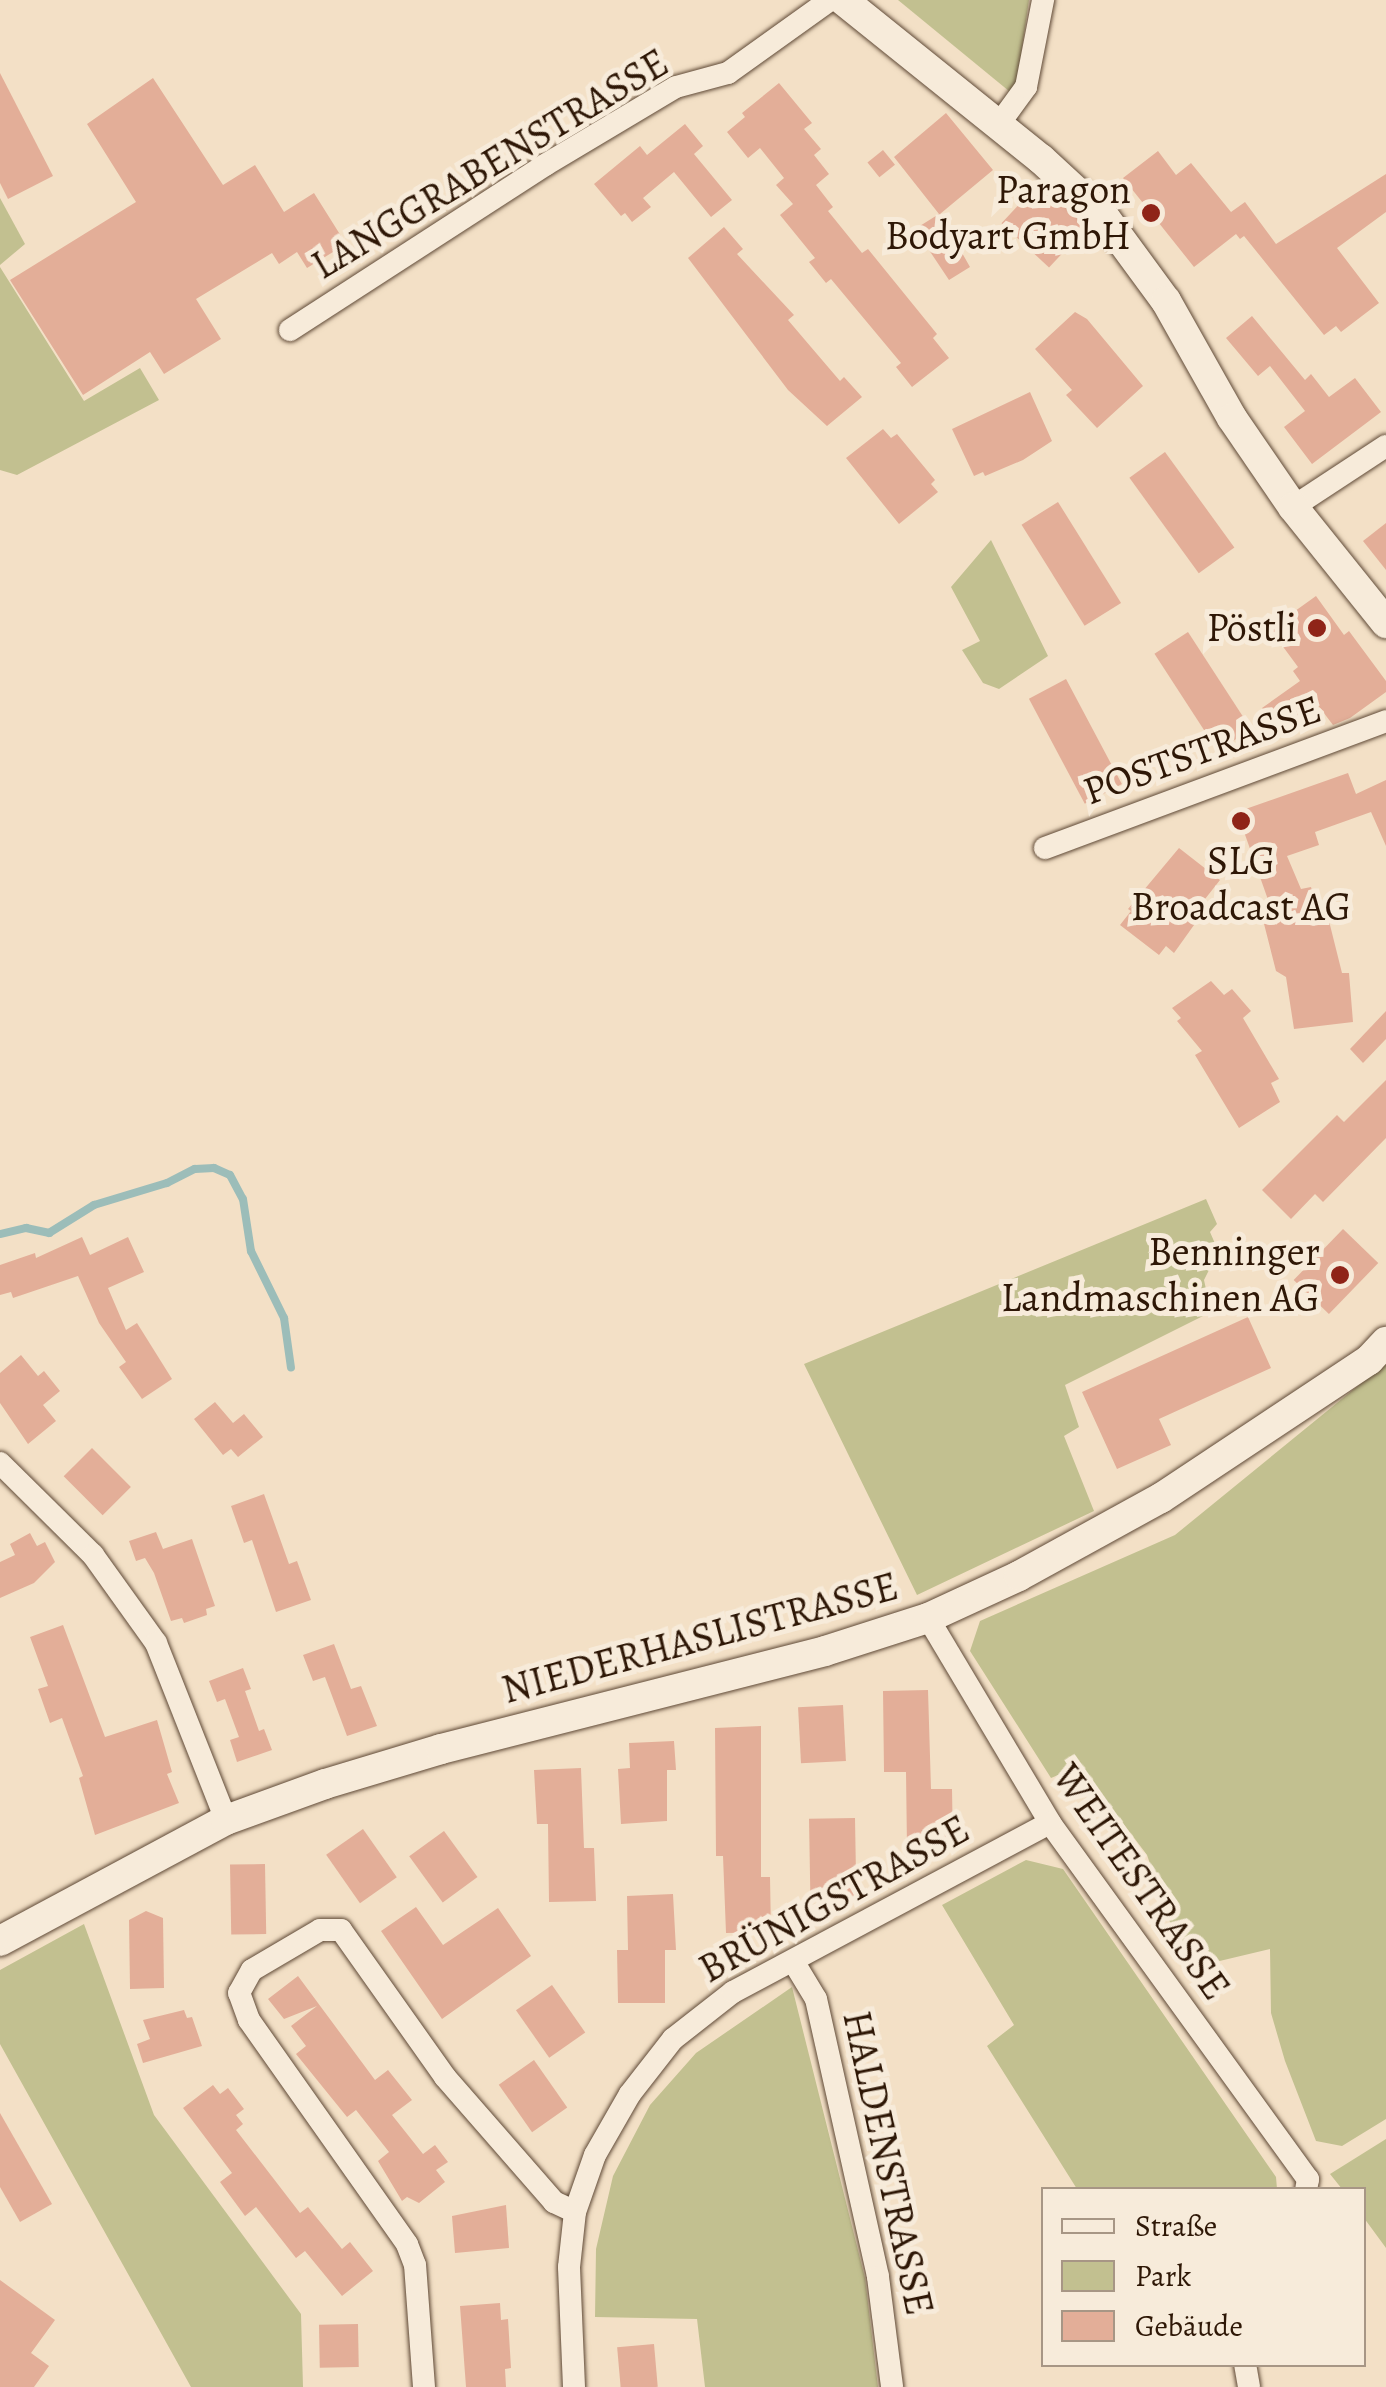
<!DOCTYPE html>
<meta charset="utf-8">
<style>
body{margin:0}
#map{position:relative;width:1386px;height:2387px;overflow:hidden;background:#f3e0c6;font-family:Alegreya,serif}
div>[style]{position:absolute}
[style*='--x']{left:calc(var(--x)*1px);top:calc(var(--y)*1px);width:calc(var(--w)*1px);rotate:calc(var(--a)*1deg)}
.green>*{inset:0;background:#c2c090}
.stream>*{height:8px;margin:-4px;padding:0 4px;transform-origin:4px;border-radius:4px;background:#9cbdb9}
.building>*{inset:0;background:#e3ae98;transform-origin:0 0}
.roads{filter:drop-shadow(0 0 2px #5f4936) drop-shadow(0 0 2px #5f4936)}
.street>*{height:22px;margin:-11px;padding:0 11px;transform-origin:11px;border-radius:11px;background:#f7ebda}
.secondary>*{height:30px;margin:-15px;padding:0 15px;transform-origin:15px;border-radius:15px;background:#f7ebda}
.dots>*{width:28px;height:28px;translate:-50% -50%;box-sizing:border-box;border:5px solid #f7ebda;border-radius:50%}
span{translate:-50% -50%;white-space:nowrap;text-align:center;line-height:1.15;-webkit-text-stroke:10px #f7ebda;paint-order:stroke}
.street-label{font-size:40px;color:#2e1706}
.poi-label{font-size:40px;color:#2e1706}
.right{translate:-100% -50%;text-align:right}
.legend{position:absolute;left:1041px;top:2187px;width:325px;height:180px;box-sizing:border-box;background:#f7ebda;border:2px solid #a79685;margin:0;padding:12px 18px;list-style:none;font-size:30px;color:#2e1706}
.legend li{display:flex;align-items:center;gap:20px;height:50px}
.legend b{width:50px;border:2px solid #a79685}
</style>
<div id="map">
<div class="green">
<i style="clip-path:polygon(898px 0,1029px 0,1015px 96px)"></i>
<i style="clip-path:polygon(0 198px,25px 244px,0 265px)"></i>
<i style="clip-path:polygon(0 267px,84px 401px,140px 368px,159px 400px,17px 475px,0 470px)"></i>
<i style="clip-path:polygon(991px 540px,1048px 656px,999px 689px,983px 683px,962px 650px,980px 641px,951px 587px)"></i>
<i style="clip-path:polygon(1206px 1199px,1217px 1224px,1210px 1232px,1223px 1262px,1209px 1270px,1204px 1280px,1211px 1312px,1065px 1385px,1079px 1427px,1064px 1436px,1094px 1511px,917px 1595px,804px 1364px)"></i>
<i style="clip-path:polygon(1386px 1363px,1386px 2119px,1342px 2146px,1316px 2141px,1285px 2061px,1271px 2013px,1270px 1949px,1186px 1969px,1147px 1855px,1080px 1766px,1051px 1778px,970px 1651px,980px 1621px,1175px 1535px)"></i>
<i style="clip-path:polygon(1026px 1860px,1063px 1869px,1276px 2177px,1277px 2189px,1077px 2189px,987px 2046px,1014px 2025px,942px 1905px)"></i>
<i style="clip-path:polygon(84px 1924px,154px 2115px,301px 2314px,303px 2387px,191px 2387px,0 2044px,0 1970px)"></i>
<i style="clip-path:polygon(792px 1987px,865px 2278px,878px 2387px,705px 2387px,697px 2319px,595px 2317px,596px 2249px,613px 2176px,650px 2105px,696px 2053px)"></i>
<i style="clip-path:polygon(1386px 2139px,1386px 2248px,1364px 2218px,1364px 2190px,1342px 2189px,1330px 2174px)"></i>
</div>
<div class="stream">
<i style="--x:0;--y:1234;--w:27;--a:-13"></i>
<i style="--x:26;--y:1228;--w:24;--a:12"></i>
<i style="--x:49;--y:1233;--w:53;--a:-31.9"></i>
<i style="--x:94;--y:1205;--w:76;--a:-16.8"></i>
<i style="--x:167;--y:1183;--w:31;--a:-27"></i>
<i style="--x:195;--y:1169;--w:19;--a:-3"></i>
<i style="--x:214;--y:1168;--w:17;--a:24"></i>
<i style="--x:230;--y:1175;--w:27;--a:62"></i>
<i style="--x:243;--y:1199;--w:53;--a:81.3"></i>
<i style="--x:251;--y:1251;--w:75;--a:63.8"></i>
<i style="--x:284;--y:1318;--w:50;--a:82"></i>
</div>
<div class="building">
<i style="clip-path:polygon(0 73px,53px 176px,8px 199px,0 183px)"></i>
<i style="clip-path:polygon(153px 78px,223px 185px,255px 165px,284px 212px,314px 193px,346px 244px,307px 268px,297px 252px,279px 264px,272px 253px,196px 299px,221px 339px,164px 374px,150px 352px,83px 395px,10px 280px,136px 202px,87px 124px)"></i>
<i style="clip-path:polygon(779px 83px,812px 123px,804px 129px,821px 149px,814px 155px,829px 174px,816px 185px,833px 207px,828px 211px,862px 253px,868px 249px,937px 334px,933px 338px,949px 358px,912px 387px,896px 367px,901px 363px,831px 279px,826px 283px,809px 262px,815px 258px,780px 215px,793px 204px,776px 185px,784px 178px,760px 148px,748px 158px,727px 132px,745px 117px,742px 113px)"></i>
<i style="clip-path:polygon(946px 113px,993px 170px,940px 214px,970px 267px,949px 280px,915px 229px,939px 214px,894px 157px)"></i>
<i style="clip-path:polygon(685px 124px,703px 146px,694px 154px,732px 200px,711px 217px,674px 172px,643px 198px,651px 207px,632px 222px,625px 213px,621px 216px,594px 184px,640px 146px,647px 155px)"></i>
<i style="left:883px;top:150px;width:19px;height:20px;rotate:51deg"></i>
<i style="clip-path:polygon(1158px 151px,1176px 175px,1191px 163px,1231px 212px,1245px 202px,1276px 244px,1386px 174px,1386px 212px,1337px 248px,1379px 303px,1341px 332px,1336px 326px,1324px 335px,1244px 236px,1240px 239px,1236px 234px,1194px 267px,1123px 178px)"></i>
<i style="left:1039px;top:183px;width:65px;height:55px;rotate:43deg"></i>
<i style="clip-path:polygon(724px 227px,743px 249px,737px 254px,794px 315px,788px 320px,805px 340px,840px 381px,844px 377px,862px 397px,827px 426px,788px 390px,688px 258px)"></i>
<i style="clip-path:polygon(1075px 312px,1087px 319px,1143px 386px,1097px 428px,1066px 395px,1072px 390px,1035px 349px)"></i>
<i style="clip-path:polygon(1252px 316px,1305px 380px,1311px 374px,1329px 397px,1355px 378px,1381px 412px,1312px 464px,1284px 427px,1305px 411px,1270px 366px,1258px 376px,1226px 338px)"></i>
<i style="clip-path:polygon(1030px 392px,1052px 441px,1023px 460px,985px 476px,983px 472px,974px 476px,952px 429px)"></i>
<i style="clip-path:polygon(883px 429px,891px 438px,897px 434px,935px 480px,931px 484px,938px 492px,899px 524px,846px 458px)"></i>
<i style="left:1165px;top:452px;width:118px;height:44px;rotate:54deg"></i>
<i style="left:1058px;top:502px;width:119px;height:43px;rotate:58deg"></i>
<i style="clip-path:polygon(1386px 523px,1386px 570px,1363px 541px)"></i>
<i style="clip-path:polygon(1316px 596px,1344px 635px,1349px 631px,1386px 681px,1386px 692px,1350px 718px,1333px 725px,1317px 704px,1279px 731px,1262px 708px,1300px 681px,1293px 671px,1298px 667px,1270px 629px)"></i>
<i style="left:1188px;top:632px;width:116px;height:40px;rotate:57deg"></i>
<i style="left:1066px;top:679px;width:119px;height:42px;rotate:62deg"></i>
<i style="clip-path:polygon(1348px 773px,1356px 794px,1386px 780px,1386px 846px,1371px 812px,1315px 832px,1319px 845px,1287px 856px,1301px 889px,1311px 887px,1316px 907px,1325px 905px,1342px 973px,1349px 973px,1353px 1022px,1294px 1029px,1286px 977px,1276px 971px,1261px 912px,1277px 925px,1237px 812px)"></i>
<i style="clip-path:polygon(1179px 848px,1220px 880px,1194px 913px,1204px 911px,1174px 953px,1166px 946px,1159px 955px,1120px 925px,1131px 911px,1128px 909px)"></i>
<i style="clip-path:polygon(1211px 981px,1224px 995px,1232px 989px,1251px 1011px,1243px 1018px,1279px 1079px,1271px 1083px,1280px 1102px,1239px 1128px,1195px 1055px,1202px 1051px,1177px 1021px,1181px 1018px,1172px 1008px)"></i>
<i style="clip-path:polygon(1386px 1011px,1386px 1039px,1363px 1063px,1350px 1049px)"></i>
<i style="clip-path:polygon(1386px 1080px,1386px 1138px,1323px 1202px,1315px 1194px,1291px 1219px,1262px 1190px,1337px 1115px,1344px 1122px)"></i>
<i style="left:1343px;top:1229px;width:49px;height:71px;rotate:44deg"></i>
<i style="clip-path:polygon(82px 1237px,90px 1255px,128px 1237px,144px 1272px,108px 1288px,126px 1330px,137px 1323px,172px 1379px,142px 1399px,119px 1367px,126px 1362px,99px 1323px,78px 1276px,13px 1298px,11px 1292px,0 1295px,0 1265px,35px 1253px,36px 1258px)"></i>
<i style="clip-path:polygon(1248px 1317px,1271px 1368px,1159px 1419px,1171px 1445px,1117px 1469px,1082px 1392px)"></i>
<i style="clip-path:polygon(21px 1355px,38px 1376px,44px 1371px,60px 1391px,43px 1405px,56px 1421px,28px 1444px,0 1403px,0 1373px)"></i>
<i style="clip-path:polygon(215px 1402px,233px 1423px,244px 1414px,263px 1437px,238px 1457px,231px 1449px,223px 1455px,194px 1419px)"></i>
<i style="left:92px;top:1448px;width:55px;height:40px;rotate:45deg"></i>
<i style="clip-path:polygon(264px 1494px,289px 1564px,297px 1561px,311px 1600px,276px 1612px,252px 1540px,244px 1543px,231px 1506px)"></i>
<i style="clip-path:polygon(156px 1532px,163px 1549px,192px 1539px,215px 1606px,206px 1609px,207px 1615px,184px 1623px,182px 1618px,171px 1621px,154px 1573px,145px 1558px,136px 1561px,129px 1541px)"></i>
<i style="clip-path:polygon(30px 1533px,37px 1546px,45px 1542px,55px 1562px,34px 1583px,0 1598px,0 1562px,15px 1555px,10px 1544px)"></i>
<i style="clip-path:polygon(63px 1625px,105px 1737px,157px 1720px,172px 1772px,167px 1774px,179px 1803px,95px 1835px,79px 1778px,83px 1776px,62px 1718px,50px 1723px,38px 1689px,48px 1686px,30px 1637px)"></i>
<i style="clip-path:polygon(334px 1644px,351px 1689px,361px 1686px,377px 1726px,347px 1736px,325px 1677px,313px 1681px,303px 1655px)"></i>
<i style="clip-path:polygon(243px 1668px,251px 1689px,245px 1691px,259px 1731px,264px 1729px,272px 1750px,237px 1762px,230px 1740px,239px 1737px,225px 1699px,217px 1702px,209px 1681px)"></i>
<i style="clip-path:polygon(928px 1690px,931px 1789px,952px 1789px,953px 1846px,907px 1848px,906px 1772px,884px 1772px,883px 1691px)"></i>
<i style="left:843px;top:1705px;width:56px;height:45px;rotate:87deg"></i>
<i style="clip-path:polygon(761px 1726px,761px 1877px,770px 1877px,771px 1932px,726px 1933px,723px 1856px,716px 1856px,715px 1728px)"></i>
<i style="clip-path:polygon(674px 1741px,676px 1770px,667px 1770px,667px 1821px,621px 1824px,618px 1769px,630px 1768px,629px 1743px)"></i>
<i style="clip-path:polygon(581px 1768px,584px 1848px,594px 1848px,596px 1901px,549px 1902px,548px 1824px,537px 1824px,534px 1770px)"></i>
<i style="left:855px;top:1818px;width:82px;height:46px;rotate:89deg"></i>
<i style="left:363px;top:1829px;width:59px;height:45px;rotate:55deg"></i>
<i style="left:444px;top:1831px;width:57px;height:43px;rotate:54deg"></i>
<i style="left:265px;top:1864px;width:70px;height:35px;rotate:89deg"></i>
<i style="clip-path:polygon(673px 1894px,676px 1950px,665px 1950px,665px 2003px,618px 2003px,617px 1950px,628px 1950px,627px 1896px)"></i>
<i style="clip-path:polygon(416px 1907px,443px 1945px,498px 1908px,531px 1956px,442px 2019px,381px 1931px)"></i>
<i style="clip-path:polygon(146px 1911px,163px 1918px,164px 1988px,130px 1989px,129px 1920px)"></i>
<i style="clip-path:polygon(298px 1976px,375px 2080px,388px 2070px,412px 2100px,392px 2115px,423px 2154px,435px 2145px,448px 2162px,436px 2170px,445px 2182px,419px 2203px,407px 2197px,402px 2201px,378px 2161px,389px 2152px,356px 2110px,347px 2117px,296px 2054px,306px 2046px,291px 2026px,317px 2006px,284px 2019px,268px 1999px)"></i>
<i style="left:552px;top:1985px;width:58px;height:44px;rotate:55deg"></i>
<i style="clip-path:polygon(184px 2010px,187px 2018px,192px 2017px,202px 2046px,143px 2063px,137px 2044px,150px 2039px,143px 2020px)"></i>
<i style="left:534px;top:2060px;width:58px;height:43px;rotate:55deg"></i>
<i style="clip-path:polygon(213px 2085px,220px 2094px,228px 2088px,244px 2109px,236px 2115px,243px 2124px,236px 2130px,300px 2213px,308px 2207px,342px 2249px,350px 2242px,373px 2271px,342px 2296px,305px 2251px,296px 2258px,256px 2207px,245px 2216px,220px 2182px,232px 2173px,183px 2108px)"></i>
<i style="clip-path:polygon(0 2113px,52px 2204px,20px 2222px,0 2187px)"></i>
<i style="clip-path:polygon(506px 2205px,509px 2248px,455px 2253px,452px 2216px)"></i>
<i style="clip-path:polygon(0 2280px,55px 2320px,31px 2353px,49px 2366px,34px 2387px,0 2387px)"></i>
<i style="clip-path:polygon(500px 2303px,501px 2320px,508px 2319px,511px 2368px,505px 2369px,506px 2387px,466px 2387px,460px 2306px)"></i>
<i style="left:358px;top:2324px;width:43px;height:39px;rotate:89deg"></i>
<i style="left:654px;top:2344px;width:43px;height:37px;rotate:85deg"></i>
</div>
<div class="roads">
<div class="street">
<i style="--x:999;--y:124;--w:46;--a:-53.9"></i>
<i style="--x:1026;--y:87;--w:89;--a:-78.9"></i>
<i style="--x:290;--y:330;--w:304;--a:-32.9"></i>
<i style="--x:545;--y:165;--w:152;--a:-30.8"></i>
<i style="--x:676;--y:87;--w:54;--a:-15.1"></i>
<i style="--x:728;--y:73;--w:125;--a:-35.6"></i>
<i style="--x:1293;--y:507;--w:111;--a:-33.3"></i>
<i style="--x:1045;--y:848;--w:364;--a:-20.4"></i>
<i style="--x:0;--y:1463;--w:131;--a:44.7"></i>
<i style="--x:93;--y:1555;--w:108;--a:54.4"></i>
<i style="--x:156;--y:1643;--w:190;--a:68.4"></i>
<i style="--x:928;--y:1618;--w:239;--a:59.2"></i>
<i style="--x:1050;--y:1823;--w:440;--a:54.1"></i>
<i style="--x:1308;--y:2179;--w:11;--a:100"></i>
<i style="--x:793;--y:1961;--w:44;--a:58.8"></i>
<i style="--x:816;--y:1999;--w:285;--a:77.4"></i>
<i style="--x:878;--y:2277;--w:111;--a:82.7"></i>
<i style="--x:1245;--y:2364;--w:23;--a:80"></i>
<i style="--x:424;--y:2387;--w:122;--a:-94.2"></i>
<i style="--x:415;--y:2265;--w:22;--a:-111"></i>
<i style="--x:407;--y:2244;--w:274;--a:-125.2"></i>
<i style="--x:249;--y:2020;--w:29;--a:-110"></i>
<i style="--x:239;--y:1993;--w:26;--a:-61"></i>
<i style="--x:252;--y:1970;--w:79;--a:-30.5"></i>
<i style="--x:320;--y:1930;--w:21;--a:0"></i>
<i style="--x:341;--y:1930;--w:180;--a:54.7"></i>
<i style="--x:445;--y:2077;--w:166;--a:48.9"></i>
<i style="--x:554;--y:2202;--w:23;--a:25"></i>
<i style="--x:574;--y:2387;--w:120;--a:-92.4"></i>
<i style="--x:569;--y:2267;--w:55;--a:-83.8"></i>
<i style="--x:575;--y:2212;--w:60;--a:-70.7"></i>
<i style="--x:595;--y:2155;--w:70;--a:-60.2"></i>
<i style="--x:630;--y:2094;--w:70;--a:-52"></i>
<i style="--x:673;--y:2039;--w:76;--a:-38.1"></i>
<i style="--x:733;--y:1992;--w:359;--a:-28.1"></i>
</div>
<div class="secondary">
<i style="--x:843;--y:0;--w:254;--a:38.8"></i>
<i style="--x:1041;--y:159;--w:87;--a:42.7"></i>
<i style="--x:1105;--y:218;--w:103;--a:53.7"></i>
<i style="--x:1166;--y:301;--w:134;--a:60.6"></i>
<i style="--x:1232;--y:418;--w:108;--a:55.6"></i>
<i style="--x:1293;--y:507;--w:149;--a:51.3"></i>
<i style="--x:0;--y:1941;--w:256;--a:-28.2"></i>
<i style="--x:226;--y:1820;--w:105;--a:-20"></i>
<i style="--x:325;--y:1784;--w:121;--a:-16.8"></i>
<i style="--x:441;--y:1749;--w:396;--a:-14.3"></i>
<i style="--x:825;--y:1651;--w:108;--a:-17.8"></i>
<i style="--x:928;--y:1618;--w:100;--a:-24.8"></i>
<i style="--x:1019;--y:1576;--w:162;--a:-28.8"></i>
<i style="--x:1161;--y:1498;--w:250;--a:-33.6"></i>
<i style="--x:1369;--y:1360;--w:25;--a:-47"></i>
</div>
</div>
<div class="dots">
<i style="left:1151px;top:213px;background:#8f2418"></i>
<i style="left:1317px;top:628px;background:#8f2418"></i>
<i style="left:1241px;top:821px;background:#8f2418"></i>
<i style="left:1340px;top:1275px;background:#8f2418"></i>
</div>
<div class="street-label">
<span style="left:490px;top:164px;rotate:-31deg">LANGGRABENSTRASSE</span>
<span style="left:1202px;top:750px;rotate:-20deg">POSTSTRASSE</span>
<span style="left:700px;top:1638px;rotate:-15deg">NIEDERHASLISTRASSE</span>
<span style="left:1141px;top:1882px;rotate:55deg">WEITESTRASSE</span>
<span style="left:834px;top:1899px;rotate:-29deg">BRÜNIGSTRASSE</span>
<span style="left:888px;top:2163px;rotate:78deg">HALDENSTRASSE</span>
</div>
<div class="poi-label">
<span class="right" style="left:1131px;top:213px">Paragon<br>Bodyart GmbH</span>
<span class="right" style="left:1297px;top:628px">Pöstli</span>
<span style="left:1241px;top:884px">SLG<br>Broadcast AG</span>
<span class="right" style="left:1320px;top:1275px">Benninger<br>Landmaschinen AG</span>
</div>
<ul class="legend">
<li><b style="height:12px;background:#f7ebda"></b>Straße</li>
<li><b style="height:28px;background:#c2c090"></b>Park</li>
<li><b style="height:28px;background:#e3ae98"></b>Gebäude</li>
</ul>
</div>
